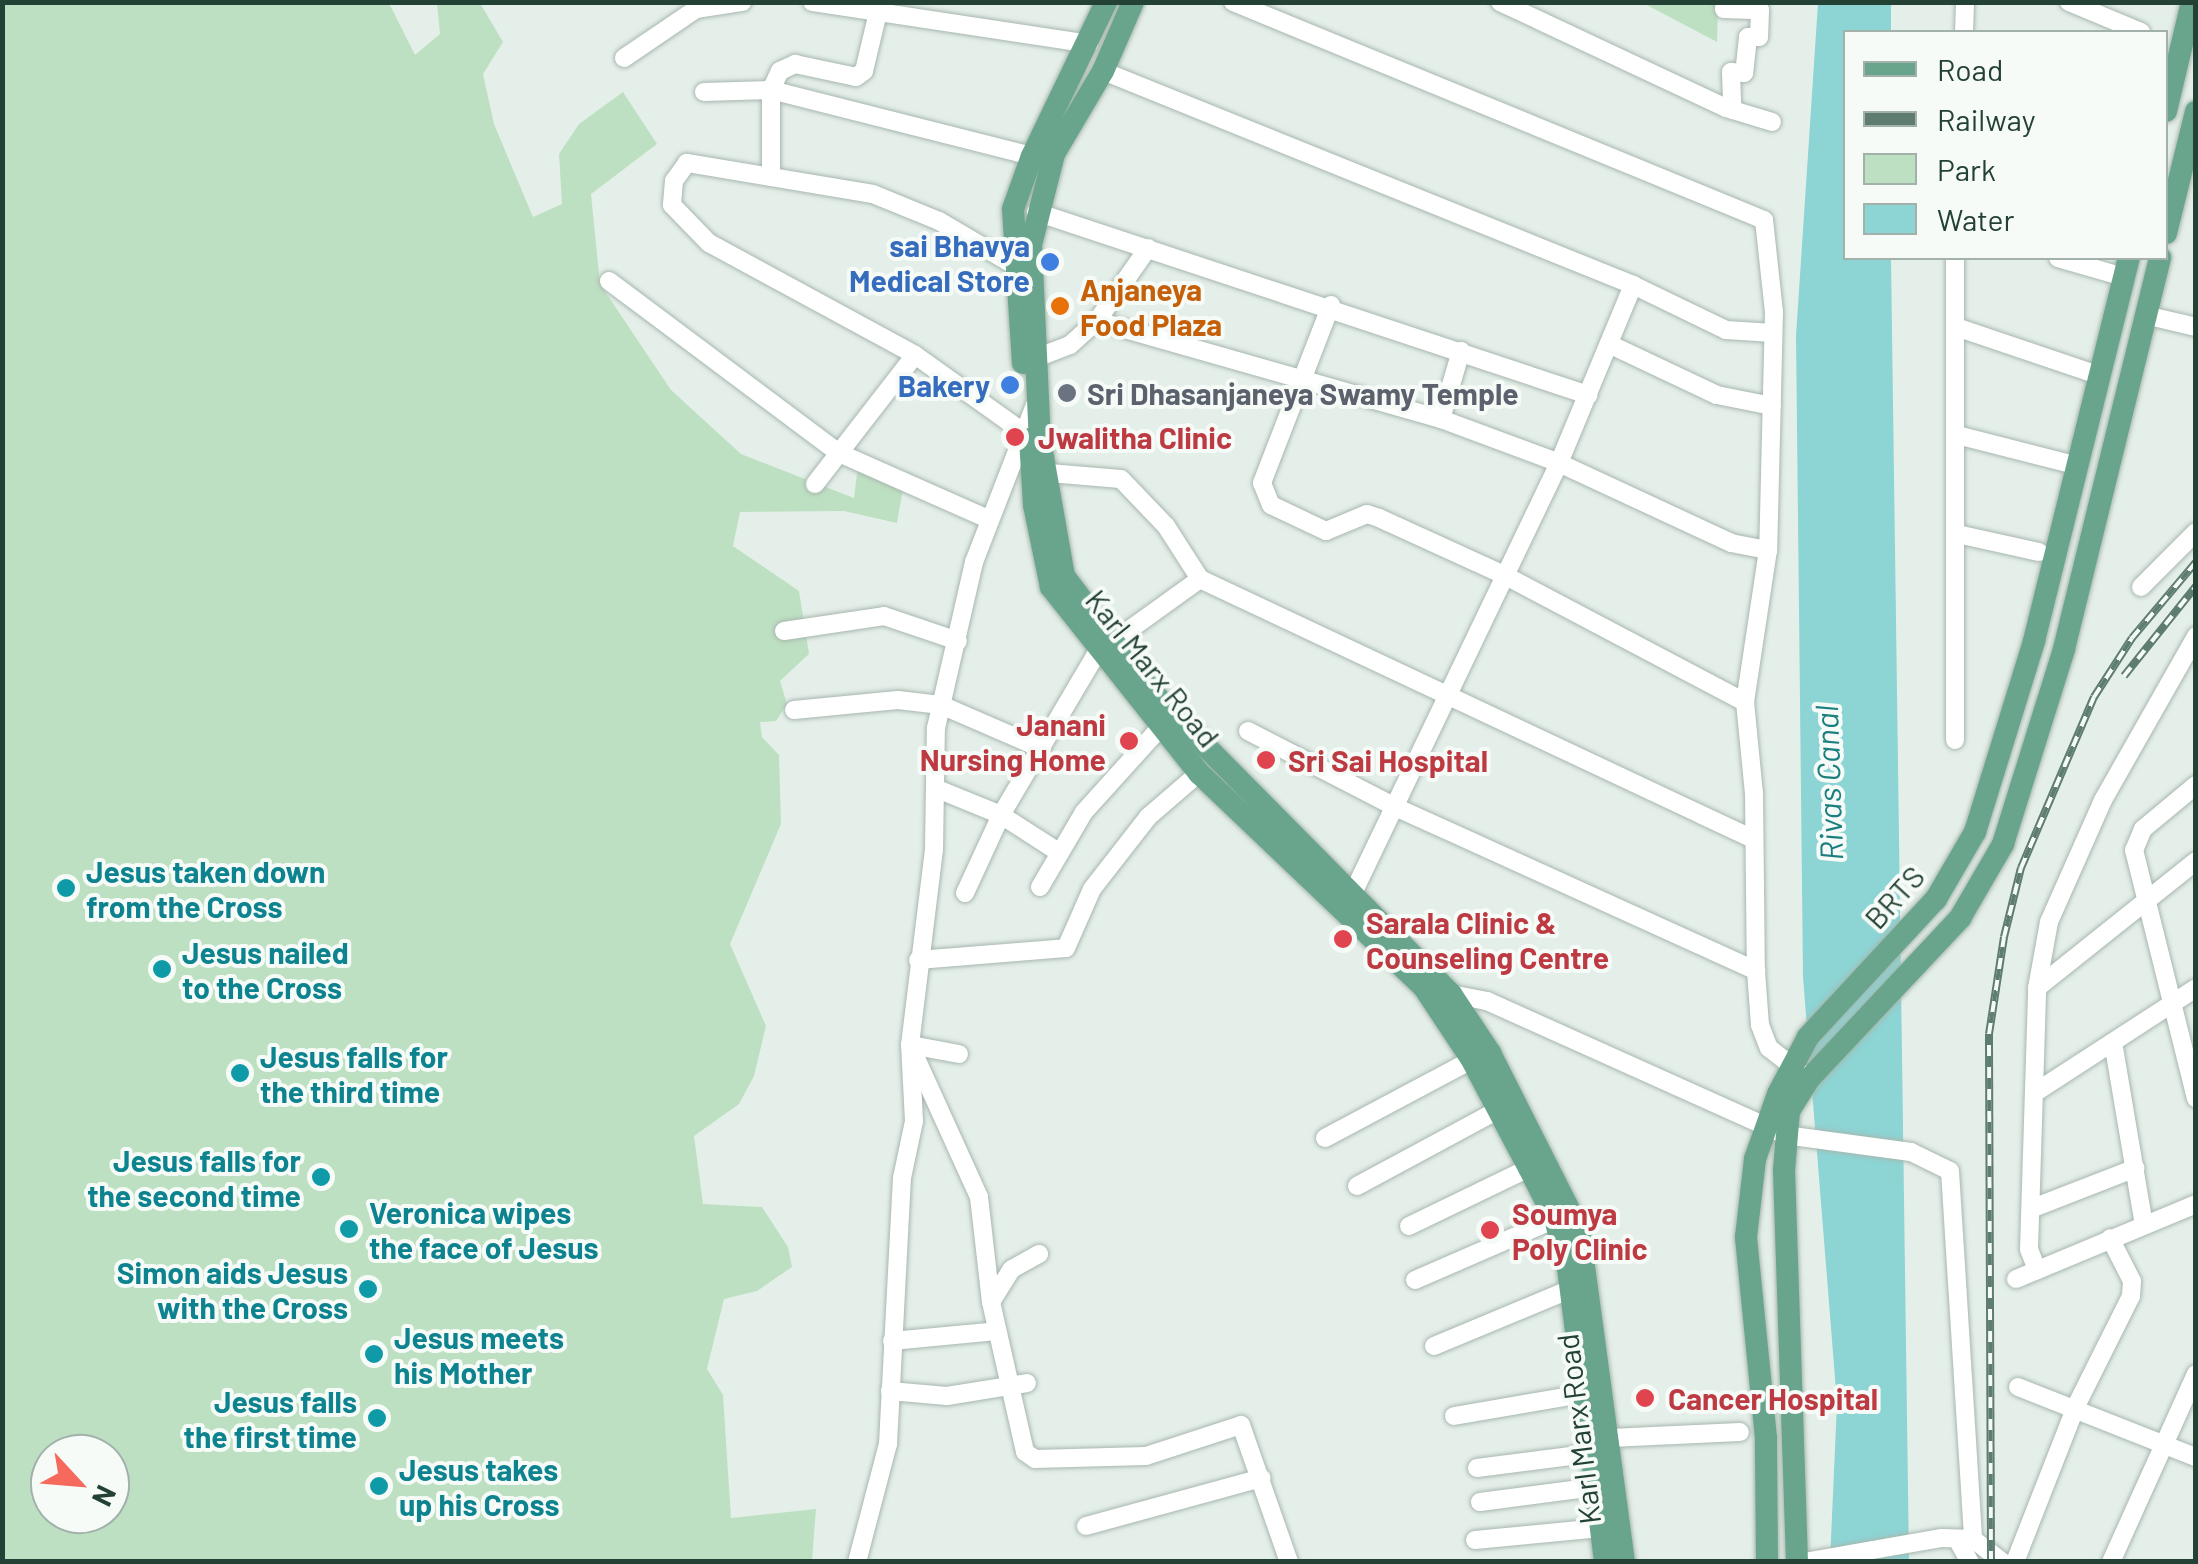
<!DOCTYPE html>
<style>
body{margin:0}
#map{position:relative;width:2198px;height:1564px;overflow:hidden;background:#e5efe9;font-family:Barlow,sans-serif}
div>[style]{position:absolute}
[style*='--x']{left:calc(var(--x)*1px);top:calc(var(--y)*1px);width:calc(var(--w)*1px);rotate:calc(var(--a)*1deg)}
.green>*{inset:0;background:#bee0c2}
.water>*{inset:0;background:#8dd4d4}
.roads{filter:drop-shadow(0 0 2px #a7b7af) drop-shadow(0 0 2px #a7b7af)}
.minor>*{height:18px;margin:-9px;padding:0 9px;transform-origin:9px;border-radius:9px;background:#fff}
.major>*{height:22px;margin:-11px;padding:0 11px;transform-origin:11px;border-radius:11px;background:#69a58c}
.rail>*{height:8px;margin-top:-4px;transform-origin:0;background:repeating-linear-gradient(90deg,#f6fbf8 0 11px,#5e7d70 0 22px);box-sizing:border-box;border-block:2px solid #5e7d70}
.dots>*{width:28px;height:28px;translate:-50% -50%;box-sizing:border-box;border:5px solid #f6fbf8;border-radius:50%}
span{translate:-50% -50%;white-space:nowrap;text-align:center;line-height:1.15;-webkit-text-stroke:8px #f6fbf8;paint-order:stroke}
.shop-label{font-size:30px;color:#366cbe;font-weight:700}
.right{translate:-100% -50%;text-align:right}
.food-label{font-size:30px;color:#c56008;font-weight:700}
.left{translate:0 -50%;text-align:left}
.worship-label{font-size:30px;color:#5b616d;font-weight:700}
.health-label{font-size:30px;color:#be3a42;font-weight:700}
.street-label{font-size:30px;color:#234135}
.culture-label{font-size:30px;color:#0d838f;font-weight:700}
.water-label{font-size:32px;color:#1b7f80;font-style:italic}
.frame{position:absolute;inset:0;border:5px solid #234135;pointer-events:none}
.legend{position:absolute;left:1843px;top:30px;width:325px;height:230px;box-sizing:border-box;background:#f6fbf8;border:2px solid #a2b1aa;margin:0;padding:12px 18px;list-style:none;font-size:30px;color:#234135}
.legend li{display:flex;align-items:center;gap:20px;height:50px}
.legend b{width:50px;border:2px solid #a2b1aa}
.north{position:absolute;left:30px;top:1434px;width:100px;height:100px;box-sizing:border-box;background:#f6fbf8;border:2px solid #a2b1aa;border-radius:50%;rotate:116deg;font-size:28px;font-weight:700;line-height:40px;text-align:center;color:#234135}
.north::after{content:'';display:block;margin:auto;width:35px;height:45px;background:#f56a5d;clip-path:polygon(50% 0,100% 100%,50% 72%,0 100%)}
</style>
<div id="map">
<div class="green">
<i style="clip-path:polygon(evenodd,3px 3px,389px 3px,415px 55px,440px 34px,437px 3px,480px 3px,503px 42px,483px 74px,494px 124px,533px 217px,562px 204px,559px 154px,579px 124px,623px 92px,657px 144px,591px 194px,600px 284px,671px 390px,741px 454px,854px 498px,858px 466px,904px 483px,897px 523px,844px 511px,740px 512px,733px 546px,799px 591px,809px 654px,780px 681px,787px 704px,776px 721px,760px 722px,762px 737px,779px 755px,781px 824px,730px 944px,766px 1026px,754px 1076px,739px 1104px,694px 1136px,703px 1204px,762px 1207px,788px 1247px,792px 1267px,757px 1291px,724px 1299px,707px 1369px,723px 1395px,731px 1518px,816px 1509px,812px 1561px,3px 1562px,3px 3px,50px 1454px,110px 1454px,110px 1514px,50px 1514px,50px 1454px)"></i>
<i style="clip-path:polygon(1643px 3px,1718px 3px,1717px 42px)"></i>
</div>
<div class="water">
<i style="clip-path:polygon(1818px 3px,1891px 3px,1891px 32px,1846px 32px,1846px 258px,1891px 258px,1909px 1561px,1830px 1561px,1837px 1403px,1803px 977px,1796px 336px)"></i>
</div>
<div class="roads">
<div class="minor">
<i style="--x:812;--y:2;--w:280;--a:8.6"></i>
<i style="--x:1233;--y:2;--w:574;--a:22.32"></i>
<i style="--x:1764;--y:220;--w:93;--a:83.8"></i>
<i style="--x:1774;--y:312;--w:238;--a:91.4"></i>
<i style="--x:1500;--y:2;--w:250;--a:25.1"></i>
<i style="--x:1726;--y:108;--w:48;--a:16.9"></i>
<i style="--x:1725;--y:2;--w:7;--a:98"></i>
<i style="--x:1724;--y:9;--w:36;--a:2"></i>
<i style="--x:1760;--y:10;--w:27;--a:92"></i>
<i style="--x:1759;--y:37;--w:11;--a:180"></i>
<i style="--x:1748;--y:37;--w:36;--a:96"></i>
<i style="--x:1744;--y:73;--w:13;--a:-176"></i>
<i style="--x:1731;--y:72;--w:38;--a:88"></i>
<i style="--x:2069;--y:2;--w:78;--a:22.6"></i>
<i style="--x:1964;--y:32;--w:30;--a:-88"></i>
<i style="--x:624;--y:58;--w:87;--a:-34.2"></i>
<i style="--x:696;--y:9;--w:47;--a:-8.7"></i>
<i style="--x:1103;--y:71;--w:572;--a:21.99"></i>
<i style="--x:1633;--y:285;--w:103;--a:25.8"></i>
<i style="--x:1726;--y:330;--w:47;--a:3.7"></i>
<i style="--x:704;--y:92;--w:67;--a:-1.7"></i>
<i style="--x:771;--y:90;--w:269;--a:14.2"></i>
<i style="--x:771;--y:177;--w:87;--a:-90"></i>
<i style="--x:771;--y:90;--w:21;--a:-65"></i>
<i style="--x:780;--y:71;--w:17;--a:-25"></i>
<i style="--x:795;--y:64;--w:62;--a:12"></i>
<i style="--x:856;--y:77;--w:10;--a:-37"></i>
<i style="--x:864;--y:71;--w:65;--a:-76.6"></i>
<i style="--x:1036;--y:212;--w:582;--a:18.34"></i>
<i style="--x:2058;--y:258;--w:69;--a:16.1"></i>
<i style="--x:1012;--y:264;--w:85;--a:-149.5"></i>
<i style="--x:939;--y:221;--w:71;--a:-157.8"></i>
<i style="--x:873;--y:194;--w:189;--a:-170.5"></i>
<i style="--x:687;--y:163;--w:22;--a:126"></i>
<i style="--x:674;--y:181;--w:24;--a:95"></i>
<i style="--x:672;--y:205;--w:53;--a:45.8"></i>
<i style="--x:709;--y:243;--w:234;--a:28.5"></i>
<i style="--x:915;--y:355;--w:129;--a:35.5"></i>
<i style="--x:609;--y:281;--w:287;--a:36.8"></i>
<i style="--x:839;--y:453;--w:165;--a:23.9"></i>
<i style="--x:1331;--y:305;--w:191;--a:111.2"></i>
<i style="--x:1262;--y:483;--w:24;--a:68"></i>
<i style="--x:1271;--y:505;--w:61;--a:25.3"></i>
<i style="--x:1326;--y:531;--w:44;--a:-22.5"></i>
<i style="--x:1367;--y:514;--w:13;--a:18"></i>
<i style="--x:1379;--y:518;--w:135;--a:24.5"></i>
<i style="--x:1502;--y:574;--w:275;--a:27.8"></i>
<i style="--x:2145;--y:315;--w:52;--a:13.2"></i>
<i style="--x:1097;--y:321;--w:358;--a:15.9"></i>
<i style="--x:1956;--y:327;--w:153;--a:18.7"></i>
<i style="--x:1611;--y:345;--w:117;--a:25.3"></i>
<i style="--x:1717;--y:395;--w:56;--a:11.3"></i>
<i style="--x:1461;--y:351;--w:71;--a:106.4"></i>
<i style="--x:1441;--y:419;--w:126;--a:20.4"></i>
<i style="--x:1559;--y:463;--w:190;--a:24.9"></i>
<i style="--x:1731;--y:543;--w:38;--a:11"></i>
<i style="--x:1768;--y:550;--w:154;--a:98.6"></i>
<i style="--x:1745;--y:702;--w:91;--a:84.4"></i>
<i style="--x:1754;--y:793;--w:178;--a:89.4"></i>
<i style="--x:1756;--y:971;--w:54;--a:85.8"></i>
<i style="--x:1760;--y:1025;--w:25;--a:69"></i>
<i style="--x:1769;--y:1048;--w:42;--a:38.2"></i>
<i style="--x:1036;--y:358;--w:36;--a:-21"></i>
<i style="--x:1070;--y:345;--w:36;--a:-42"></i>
<i style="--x:1097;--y:321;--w:89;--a:-55.1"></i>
<i style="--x:1957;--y:435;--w:126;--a:14.3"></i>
<i style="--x:1049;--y:473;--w:72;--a:4.8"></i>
<i style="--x:1121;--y:479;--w:65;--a:46.2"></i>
<i style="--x:1166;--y:526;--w:63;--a:57.3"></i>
<i style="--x:1200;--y:579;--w:611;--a:25.18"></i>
<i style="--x:815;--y:484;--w:163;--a:-52.2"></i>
<i style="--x:1957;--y:534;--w:84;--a:12.4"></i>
<i style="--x:2141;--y:587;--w:78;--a:-45"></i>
<i style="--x:784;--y:631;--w:101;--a:-8.5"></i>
<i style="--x:884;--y:616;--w:78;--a:18.7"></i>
<i style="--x:1111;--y:643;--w:110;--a:-35.7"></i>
<i style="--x:794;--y:710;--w:104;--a:-5.5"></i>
<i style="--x:898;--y:700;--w:43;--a:6.6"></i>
<i style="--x:941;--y:705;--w:110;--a:23.5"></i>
<i style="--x:1248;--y:731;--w:163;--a:27.3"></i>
<i style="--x:1393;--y:806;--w:399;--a:24.4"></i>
<i style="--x:1955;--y:740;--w:482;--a:-90"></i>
<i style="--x:2196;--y:785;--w:69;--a:140.3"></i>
<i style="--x:2143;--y:829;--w:23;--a:113"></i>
<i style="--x:2134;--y:850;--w:256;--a:76"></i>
<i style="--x:935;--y:788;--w:71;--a:22.2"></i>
<i style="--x:1001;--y:815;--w:70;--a:32.8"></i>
<i style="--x:1040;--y:887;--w:87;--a:-59.6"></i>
<i style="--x:1084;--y:812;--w:113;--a:-47.9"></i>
<i style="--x:1354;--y:891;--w:475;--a:-64.4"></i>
<i style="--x:1559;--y:463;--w:193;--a:-67.4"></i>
<i style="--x:965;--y:893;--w:86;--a:-65.2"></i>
<i style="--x:1001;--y:815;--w:191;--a:-59.4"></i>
<i style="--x:918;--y:960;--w:148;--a:-4.6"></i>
<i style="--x:1066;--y:948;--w:64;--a:-66.2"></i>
<i style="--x:1092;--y:889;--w:91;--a:-52.1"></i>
<i style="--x:1148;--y:817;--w:67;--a:-40.8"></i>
<i style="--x:2037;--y:988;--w:203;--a:-38.6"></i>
<i style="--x:1451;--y:994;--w:37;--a:11"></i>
<i style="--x:1487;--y:1001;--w:327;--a:24.2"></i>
<i style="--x:1785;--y:1135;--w:127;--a:7.7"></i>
<i style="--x:1911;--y:1152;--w:43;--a:26"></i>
<i style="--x:1950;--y:1171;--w:369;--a:86.4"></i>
<i style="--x:1973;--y:1539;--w:37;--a:38"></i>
<i style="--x:2113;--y:1042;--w:186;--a:80.4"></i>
<i style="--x:959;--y:1054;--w:50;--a:-169.6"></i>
<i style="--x:910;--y:1045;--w:167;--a:65.6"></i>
<i style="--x:979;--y:1197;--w:106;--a:83.5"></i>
<i style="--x:991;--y:1302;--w:154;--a:77.2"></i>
<i style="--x:1025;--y:1452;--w:12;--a:35"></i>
<i style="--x:1035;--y:1459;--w:111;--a:-1.5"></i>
<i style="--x:1146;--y:1456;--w:100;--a:-18.1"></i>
<i style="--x:1241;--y:1425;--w:145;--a:70.7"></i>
<i style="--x:2039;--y:1090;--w:187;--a:-33"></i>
<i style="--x:1325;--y:1138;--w:166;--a:-28"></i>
<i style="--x:1357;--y:1186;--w:160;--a:-28.3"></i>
<i style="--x:2033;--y:1208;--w:110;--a:-21.2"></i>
<i style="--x:1409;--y:1226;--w:133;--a:-25.8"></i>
<i style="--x:2037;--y:1270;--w:22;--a:-111"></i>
<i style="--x:2029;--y:1249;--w:261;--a:-88.2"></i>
<i style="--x:2037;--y:988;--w:67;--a:-79.7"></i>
<i style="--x:2049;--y:922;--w:133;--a:-66.1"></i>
<i style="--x:2103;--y:800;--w:189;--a:-60.4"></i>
<i style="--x:2016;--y:1279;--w:195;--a:-22.6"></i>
<i style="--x:1415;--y:1280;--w:153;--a:-23.5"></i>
<i style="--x:991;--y:1302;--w:39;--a:-58"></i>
<i style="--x:1012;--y:1269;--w:31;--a:-29"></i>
<i style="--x:892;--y:1341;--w:105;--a:-5.4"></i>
<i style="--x:1434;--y:1346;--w:148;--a:-22.6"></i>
<i style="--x:2018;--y:1387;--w:191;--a:21.5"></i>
<i style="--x:890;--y:1391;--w:57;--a:5"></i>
<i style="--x:947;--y:1396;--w:81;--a:-9.2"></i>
<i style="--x:1454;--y:1416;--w:135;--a:-9.8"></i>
<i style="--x:1610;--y:1438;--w:130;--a:-2.6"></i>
<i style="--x:1477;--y:1468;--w:118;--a:-7.3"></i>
<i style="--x:1480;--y:1502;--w:117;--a:-7.4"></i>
<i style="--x:1086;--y:1526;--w:182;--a:-15.3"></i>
<i style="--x:1957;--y:1539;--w:26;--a:61"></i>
<i style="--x:1475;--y:1540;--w:126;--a:-5.5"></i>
<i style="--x:857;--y:1562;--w:122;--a:-75.3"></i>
<i style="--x:888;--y:1444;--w:266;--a:-87"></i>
<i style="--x:902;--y:1178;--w:58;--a:-78.1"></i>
<i style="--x:914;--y:1121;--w:76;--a:-93"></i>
<i style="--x:910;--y:1045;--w:197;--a:-83"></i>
<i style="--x:934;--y:849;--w:121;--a:-89.1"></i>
<i style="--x:936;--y:728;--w:170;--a:-77.1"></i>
<i style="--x:974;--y:562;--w:172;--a:-68.8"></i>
<i style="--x:1804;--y:1562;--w:140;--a:-9.9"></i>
<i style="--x:1942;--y:1538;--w:31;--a:2"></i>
<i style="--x:2015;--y:1562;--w:168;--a:-68.6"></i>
<i style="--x:2076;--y:1406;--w:123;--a:-63.4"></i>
<i style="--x:2131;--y:1296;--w:15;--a:-86"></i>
<i style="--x:2132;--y:1281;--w:48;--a:-117.1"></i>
<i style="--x:2111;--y:1562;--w:206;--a:-65.7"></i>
</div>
<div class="major">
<i style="--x:1133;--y:2;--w:75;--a:113.5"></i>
<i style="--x:1103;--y:71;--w:96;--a:120.6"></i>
<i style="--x:1054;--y:154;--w:94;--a:104.2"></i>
<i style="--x:1031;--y:245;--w:195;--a:87.4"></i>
<i style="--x:1040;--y:440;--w:138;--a:80"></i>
<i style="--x:1064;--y:576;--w:143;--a:53"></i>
<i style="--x:1150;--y:690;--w:428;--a:45.3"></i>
<i style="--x:1451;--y:994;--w:71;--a:56.5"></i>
<i style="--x:1490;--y:1053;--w:197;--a:63.2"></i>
<i style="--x:1579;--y:1229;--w:336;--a:82.3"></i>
<i style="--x:2166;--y:111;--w:112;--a:-76.6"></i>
<i style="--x:2166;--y:233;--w:125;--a:-76.1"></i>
<i style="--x:1023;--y:363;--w:154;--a:-93.7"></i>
<i style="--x:1013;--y:209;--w:56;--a:-70.3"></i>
<i style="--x:1032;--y:156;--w:171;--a:-64.3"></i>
<i style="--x:1030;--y:439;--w:66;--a:86.5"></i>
<i style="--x:1034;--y:505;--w:84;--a:78.3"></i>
<i style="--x:1051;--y:587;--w:238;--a:51.5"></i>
<i style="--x:1199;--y:773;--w:309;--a:43.6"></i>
<i style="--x:1423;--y:986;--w:89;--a:56.5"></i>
<i style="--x:1472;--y:1060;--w:122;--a:62.2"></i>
<i style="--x:1529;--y:1168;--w:57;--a:63"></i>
<i style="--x:1555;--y:1219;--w:51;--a:75.1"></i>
<i style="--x:1568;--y:1268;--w:296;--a:82.8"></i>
<i style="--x:1767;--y:1562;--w:124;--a:-90.5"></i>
<i style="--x:1766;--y:1438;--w:202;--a:-95.7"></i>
<i style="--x:1746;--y:1237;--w:79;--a:-83.4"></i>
<i style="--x:1755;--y:1159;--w:69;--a:-70.5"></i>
<i style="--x:1778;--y:1094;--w:64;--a:-62.2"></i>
<i style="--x:1808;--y:1037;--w:188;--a:-47.2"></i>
<i style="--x:1936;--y:899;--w:78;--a:-59.8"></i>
<i style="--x:1975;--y:832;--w:200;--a:-72.8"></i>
<i style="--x:2034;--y:641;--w:395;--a:-76.1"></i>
<i style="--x:1797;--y:1562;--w:392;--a:-91.9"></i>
<i style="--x:1784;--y:1170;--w:59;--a:-85.2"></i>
<i style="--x:1789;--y:1111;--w:38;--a:-58"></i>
<i style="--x:1809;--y:1079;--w:221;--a:-46.8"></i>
<i style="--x:1960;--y:918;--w:86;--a:-59.8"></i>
<i style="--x:2003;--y:844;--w:204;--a:-72.6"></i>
<i style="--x:2064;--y:649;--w:403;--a:-76.2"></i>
</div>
</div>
<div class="rail">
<i style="--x:2124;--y:676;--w:115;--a:-51.3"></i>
<i style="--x:1991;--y:1562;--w:528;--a:-90.22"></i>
<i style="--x:1989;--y:1034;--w:98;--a:-81.2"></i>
<i style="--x:2004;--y:937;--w:71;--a:-76.2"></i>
<i style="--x:2021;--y:868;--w:186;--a:-66.9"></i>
<i style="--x:2094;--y:697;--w:70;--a:-57.2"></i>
<i style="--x:2132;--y:638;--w:99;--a:-49.9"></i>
</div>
<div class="dots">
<i style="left:1050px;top:262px;background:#3f7fe0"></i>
<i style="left:1060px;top:306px;background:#e8710a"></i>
<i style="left:1010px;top:385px;background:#3f7fe0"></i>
<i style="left:1067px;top:393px;background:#6b7280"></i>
<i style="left:1015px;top:437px;background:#e0444e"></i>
<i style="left:1129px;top:741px;background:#e0444e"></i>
<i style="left:1266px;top:760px;background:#e0444e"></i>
<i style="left:66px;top:888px;background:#0f9aa8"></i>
<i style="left:1343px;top:939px;background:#e0444e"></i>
<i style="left:162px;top:969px;background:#0f9aa8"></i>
<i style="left:240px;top:1073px;background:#0f9aa8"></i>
<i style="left:321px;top:1177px;background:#0f9aa8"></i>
<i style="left:349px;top:1229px;background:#0f9aa8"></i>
<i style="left:1490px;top:1230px;background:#e0444e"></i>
<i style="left:368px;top:1289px;background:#0f9aa8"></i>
<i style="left:374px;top:1354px;background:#0f9aa8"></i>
<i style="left:1645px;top:1398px;background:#e0444e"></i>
<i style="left:377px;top:1418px;background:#0f9aa8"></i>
<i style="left:379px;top:1486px;background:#0f9aa8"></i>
</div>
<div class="shop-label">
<span class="right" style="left:1030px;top:262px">sai Bhavya<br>Medical Store</span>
<span class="right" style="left:990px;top:385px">Bakery</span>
</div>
<div class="food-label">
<span class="left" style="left:1080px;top:306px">Anjaneya<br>Food Plaza</span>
</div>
<div class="worship-label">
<span class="left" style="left:1087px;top:393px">Sri Dhasanjaneya Swamy Temple</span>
</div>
<div class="health-label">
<span class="left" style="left:1038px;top:437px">Jwalitha Clinic</span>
<span class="right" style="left:1106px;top:741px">Janani<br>Nursing Home</span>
<span class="left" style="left:1288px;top:760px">Sri Sai Hospital</span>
<span class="left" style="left:1366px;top:939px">Sarala Clinic &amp;<br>Counseling Centre</span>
<span class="left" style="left:1512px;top:1230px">Soumya<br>Poly Clinic</span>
<span class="left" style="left:1668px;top:1398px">Cancer Hospital</span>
</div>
<div class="street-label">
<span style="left:1153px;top:668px;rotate:51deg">Karl Marx Road</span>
<span style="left:1894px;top:897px;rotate:-48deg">BRTS</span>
<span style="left:1578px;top:1429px;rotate:-97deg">Karl Marx Road</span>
</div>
<div class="culture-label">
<span class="left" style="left:86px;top:888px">Jesus taken down<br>from the Cross</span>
<span class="left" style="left:182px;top:969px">Jesus nailed<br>to the Cross</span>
<span class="left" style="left:260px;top:1073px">Jesus falls for<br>the third time</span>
<span class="right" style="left:301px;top:1177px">Jesus falls for<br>the second time</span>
<span class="left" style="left:369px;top:1229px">Veronica wipes<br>the face of Jesus</span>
<span class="right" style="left:348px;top:1289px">Simon aids Jesus<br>with the Cross</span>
<span class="left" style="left:394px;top:1354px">Jesus meets<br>his Mother</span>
<span class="right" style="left:357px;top:1418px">Jesus falls<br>the first time</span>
<span class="left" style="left:399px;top:1486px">Jesus takes<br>up his Cross</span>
</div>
<div class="water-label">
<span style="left:1828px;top:783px;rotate:-92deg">Rivas Canal</span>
</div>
<div class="frame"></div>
<ul class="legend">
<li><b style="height:12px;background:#69a58c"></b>Road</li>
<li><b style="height:12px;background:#5e7d70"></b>Railway</li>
<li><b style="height:28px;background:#bee0c2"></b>Park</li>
<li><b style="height:28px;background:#8dd4d4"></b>Water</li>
</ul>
<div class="north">N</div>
</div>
